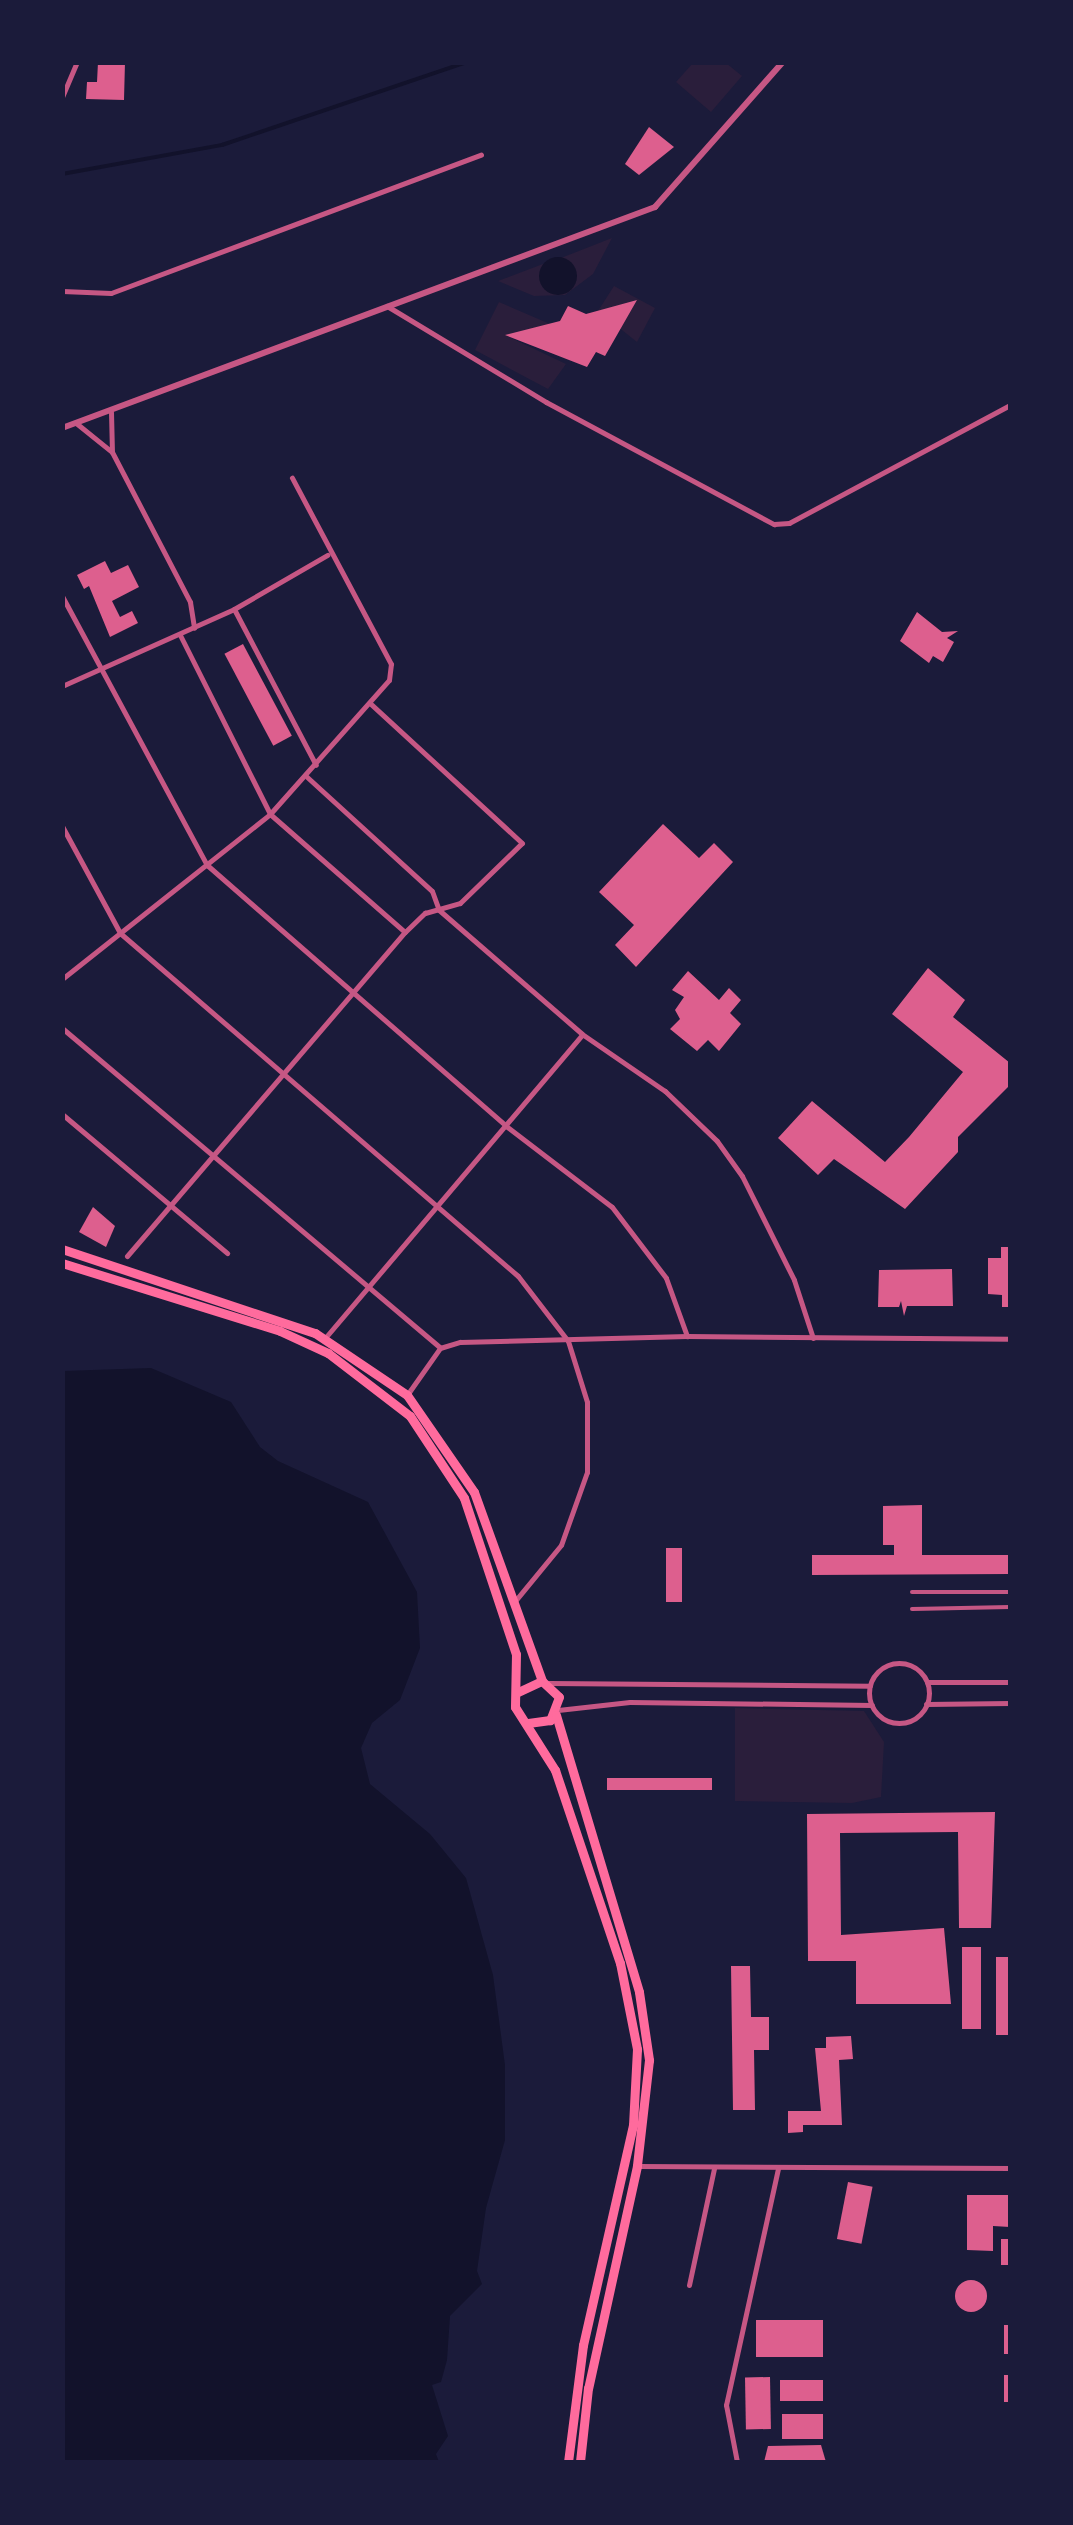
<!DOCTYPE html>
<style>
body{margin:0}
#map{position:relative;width:1073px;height:2525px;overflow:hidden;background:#1b1b3a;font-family:"Noto Sans",sans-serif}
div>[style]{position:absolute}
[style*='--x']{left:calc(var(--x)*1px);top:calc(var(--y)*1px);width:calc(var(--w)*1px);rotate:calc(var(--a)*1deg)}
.green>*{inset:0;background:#2a1e3b}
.water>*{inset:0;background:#12122b}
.round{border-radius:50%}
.stream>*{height:4px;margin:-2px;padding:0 2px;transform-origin:2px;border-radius:2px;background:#12122b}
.building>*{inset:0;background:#dd5f8e;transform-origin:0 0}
.pedestrian>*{height:4px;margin:-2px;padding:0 2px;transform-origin:2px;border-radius:2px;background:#c65784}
.minor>*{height:5px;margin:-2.5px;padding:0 2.5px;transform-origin:2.5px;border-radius:2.5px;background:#c65784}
.minor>.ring{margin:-2.5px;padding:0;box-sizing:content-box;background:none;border:5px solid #c65784;border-radius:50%}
.tertiary>*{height:6px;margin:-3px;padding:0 3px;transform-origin:3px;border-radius:3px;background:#c65784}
.trunk>*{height:9px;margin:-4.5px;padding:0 4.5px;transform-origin:4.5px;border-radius:4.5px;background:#ff6b9d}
span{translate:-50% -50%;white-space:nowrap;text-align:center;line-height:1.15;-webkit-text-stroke:10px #1b1b3a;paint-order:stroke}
.frame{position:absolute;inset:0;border:65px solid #1b1b3a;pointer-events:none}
</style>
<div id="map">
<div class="green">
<i style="clip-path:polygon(693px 63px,726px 63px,742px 76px,711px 112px,676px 82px)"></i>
<i style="clip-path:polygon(612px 238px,593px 274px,565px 295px,534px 296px,498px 281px,543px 264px,541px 285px,572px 288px,577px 275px,561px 258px)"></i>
<i style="clip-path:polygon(614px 286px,655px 308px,637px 342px,598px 311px)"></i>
<i style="clip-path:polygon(499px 302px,550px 324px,507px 336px,566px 364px,548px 389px,475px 350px)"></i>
<i style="clip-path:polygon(735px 1708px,864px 1711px,884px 1742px,881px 1797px,852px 1803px,735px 1801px)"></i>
</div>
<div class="water">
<i class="round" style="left:539px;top:257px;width:38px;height:38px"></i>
<i style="clip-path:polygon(151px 1368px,231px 1402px,260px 1447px,278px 1461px,368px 1502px,417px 1592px,420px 1648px,400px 1700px,372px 1723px,361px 1748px,370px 1784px,430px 1834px,466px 1878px,493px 1975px,505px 2065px,505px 2140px,486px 2208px,477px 2271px,482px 2284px,450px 2316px,447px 2360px,441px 2382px,432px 2385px,448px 2436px,436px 2454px,439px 2462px,63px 2462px,63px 1371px)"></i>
</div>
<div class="stream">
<i style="--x:62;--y:174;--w:163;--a:-10.3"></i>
<i style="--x:222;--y:145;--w:259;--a:-18.7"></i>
</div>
<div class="building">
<i style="clip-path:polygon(98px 62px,125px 62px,124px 100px,86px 99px,87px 82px,97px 82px)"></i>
<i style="clip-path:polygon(649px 127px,674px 147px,639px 175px,625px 164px)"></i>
<i style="clip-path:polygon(637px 300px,605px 356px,596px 352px,587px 367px,505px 335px,560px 321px,568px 306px,586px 314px)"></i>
<i style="clip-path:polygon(105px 561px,111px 573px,128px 565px,139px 587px,112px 601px,120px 617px,132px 611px,138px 623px,110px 637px,89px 586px,84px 589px,77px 575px)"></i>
<i style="clip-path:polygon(917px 612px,942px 632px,958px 631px,947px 638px,954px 642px,943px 662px,933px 656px,929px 663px,900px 641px)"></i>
<i style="left:243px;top:644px;width:104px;height:21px;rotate:62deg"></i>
<i style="clip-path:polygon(663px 824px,699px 858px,714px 843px,733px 862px,636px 967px,615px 945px,634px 925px,599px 892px)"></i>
<i style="clip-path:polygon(928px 968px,965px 1000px,953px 1017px,1010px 1063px,1010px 1085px,958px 1137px,958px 1152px,905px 1209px,834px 1159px,818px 1175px,778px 1138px,812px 1101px,885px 1162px,909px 1137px,963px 1072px,892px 1014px)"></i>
<i style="clip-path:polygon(688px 971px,719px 1000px,729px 988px,741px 1000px,730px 1013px,741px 1024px,719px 1051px,708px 1040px,697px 1051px,670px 1029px,680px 1019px,675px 1010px,684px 997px,672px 990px)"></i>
<i style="clip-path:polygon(93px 1207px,115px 1226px,106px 1247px,79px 1232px)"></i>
<i style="clip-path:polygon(1001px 1247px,1010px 1247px,1010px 1307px,1002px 1307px,1002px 1295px,988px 1294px,988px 1258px,1001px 1258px)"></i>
<i style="clip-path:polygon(952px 1269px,953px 1306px,907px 1306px,904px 1316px,901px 1301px,899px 1307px,878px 1307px,879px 1270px)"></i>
<i style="clip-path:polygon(922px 1505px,922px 1555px,1010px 1555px,1010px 1574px,812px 1575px,812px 1555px,894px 1555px,894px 1545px,883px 1545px,883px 1506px)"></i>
<i style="left:666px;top:1548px;width:16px;height:54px"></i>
<i style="left:607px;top:1778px;width:105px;height:12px"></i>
<i style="clip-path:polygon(995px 1812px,991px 1928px,959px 1928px,958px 1832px,840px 1833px,841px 1935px,944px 1928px,951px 2004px,856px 2004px,856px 1961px,808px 1961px,807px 1814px)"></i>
<i style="left:962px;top:1947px;width:19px;height:82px"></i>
<i style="left:1010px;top:1957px;width:78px;height:14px;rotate:90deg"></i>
<i style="clip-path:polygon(731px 1966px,750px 1966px,751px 2017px,769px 2017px,769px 2050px,754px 2050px,755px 2110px,733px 2110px)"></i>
<i style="clip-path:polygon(851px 2036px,853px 2059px,839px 2060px,842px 2125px,803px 2125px,803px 2132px,788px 2133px,788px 2111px,821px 2111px,815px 2048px,826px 2048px,826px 2037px)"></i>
<i style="left:848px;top:2182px;width:25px;height:58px;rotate:11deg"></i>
<i style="clip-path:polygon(967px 2195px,1010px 2195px,1010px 2227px,993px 2226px,993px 2251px,967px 2250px)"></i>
<i style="left:1001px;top:2239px;width:9px;height:26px"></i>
<i class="round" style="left:955px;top:2280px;width:32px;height:32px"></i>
<i style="left:756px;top:2320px;width:67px;height:37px"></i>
<i style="left:1004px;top:2325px;width:6px;height:29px"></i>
<i style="left:1004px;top:2375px;width:6px;height:27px"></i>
<i style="left:770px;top:2377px;width:52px;height:25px;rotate:89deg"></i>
<i style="left:780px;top:2380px;width:43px;height:21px"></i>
<i style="left:823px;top:2414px;width:25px;height:41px;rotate:90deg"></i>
<i style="clip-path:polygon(821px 2445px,826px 2462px,764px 2462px,768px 2446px)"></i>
</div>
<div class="pedestrian">
<i style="--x:912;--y:1592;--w:98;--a:0"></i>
<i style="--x:912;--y:1609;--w:98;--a:-1.2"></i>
</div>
<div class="minor">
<i style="--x:62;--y:97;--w:38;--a:-67"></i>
<i style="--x:62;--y:291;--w:49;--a:2.3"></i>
<i style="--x:111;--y:293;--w:395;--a:-20.5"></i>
<i style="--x:387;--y:306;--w:186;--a:31.1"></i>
<i style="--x:546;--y:402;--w:259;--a:28.2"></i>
<i style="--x:774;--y:524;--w:15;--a:-4"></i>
<i style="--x:789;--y:523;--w:251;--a:-28.1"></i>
<i style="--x:111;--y:412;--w:40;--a:88.6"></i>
<i style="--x:76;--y:423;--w:46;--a:38.9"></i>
<i style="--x:112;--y:452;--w:169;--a:62.5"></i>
<i style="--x:190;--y:602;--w:26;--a:81"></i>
<i style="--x:62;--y:596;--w:306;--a:61.7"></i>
<i style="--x:207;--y:865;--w:397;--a:41.1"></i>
<i style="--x:506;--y:1126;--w:133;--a:37.4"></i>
<i style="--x:612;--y:1207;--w:89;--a:52.7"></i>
<i style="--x:666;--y:1278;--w:62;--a:70.1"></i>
<i style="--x:234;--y:609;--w:176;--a:62.3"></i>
<i style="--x:180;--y:635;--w:200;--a:63.3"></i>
<i style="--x:270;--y:814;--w:179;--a:41.2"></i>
<i style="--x:62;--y:686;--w:188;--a:-24.1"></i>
<i style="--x:234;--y:609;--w:108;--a:-30.1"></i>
<i style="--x:307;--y:777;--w:169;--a:42.4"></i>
<i style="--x:432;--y:891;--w:20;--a:70"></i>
<i style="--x:439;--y:910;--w:189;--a:40.9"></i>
<i style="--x:582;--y:1034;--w:101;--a:34.5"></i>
<i style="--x:665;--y:1091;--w:72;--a:43.9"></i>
<i style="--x:717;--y:1141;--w:43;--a:54.5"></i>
<i style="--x:742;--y:1176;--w:116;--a:63.4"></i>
<i style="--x:794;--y:1280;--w:61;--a:71.9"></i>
<i style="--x:62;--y:826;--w:122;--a:61.5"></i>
<i style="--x:120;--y:933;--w:525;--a:40.76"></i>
<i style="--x:518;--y:1276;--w:82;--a:52.4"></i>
<i style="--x:568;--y:1341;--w:64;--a:72.7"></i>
<i style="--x:587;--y:1402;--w:70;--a:90"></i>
<i style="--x:587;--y:1472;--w:77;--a:109.6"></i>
<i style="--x:561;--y:1545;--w:72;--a:129.4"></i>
<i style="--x:62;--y:979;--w:265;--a:-38.4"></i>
<i style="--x:270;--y:814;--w:179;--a:-48.4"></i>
<i style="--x:389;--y:680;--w:16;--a:-83"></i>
<i style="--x:391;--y:664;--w:211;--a:-118"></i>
<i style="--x:62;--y:1028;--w:495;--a:40.2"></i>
<i style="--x:62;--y:1114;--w:216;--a:40.1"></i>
<i style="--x:127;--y:1256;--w:427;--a:-49.4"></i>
<i style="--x:405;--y:932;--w:28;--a:-44"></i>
<i style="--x:425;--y:913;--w:36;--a:-16"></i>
<i style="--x:460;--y:903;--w:86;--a:-44.1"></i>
<i style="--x:522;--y:843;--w:207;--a:-137.4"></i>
<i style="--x:325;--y:1338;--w:397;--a:-49.7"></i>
<i style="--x:440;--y:1348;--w:21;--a:-17"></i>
<i style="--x:460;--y:1342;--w:227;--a:-1.5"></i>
<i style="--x:687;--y:1336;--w:323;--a:0.5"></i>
<i style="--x:407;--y:1395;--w:57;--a:-54.9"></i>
<i class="ring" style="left:869px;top:1663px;width:55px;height:55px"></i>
<i style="--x:927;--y:1682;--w:83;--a:0"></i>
<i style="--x:549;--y:1683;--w:321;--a:0.5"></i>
<i style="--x:926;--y:1704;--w:84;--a:-0.7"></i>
<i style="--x:558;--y:1710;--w:72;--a:-6.3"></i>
<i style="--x:630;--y:1702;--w:242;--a:0.7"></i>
<i style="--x:639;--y:2166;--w:371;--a:0.3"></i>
<i style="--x:689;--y:2285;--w:120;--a:-77.9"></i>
<i style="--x:737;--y:2462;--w:58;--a:-100.9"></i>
<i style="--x:726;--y:2405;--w:242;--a:-77.6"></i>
</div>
<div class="tertiary">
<i style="--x:62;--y:428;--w:633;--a:-20.44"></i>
<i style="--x:655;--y:207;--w:193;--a:-48.6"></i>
</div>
<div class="trunk">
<i style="--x:62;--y:1249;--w:267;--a:18.4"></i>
<i style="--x:315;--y:1333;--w:111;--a:34"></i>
<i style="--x:407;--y:1395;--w:118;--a:55.4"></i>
<i style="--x:474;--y:1492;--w:201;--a:70.2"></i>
<i style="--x:62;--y:1263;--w:228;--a:17.3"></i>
<i style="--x:280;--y:1331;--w:53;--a:24.6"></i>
<i style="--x:328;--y:1353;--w:103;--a:37.5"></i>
<i style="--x:410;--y:1416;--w:98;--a:56.6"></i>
<i style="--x:464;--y:1498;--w:164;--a:71.6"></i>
<i style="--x:516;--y:1654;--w:53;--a:91.1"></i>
<i style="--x:515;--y:1707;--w:75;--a:57.6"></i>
<i style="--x:555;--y:1770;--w:204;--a:71.4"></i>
<i style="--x:620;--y:1963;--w:88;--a:78.8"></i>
<i style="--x:637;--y:2049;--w:76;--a:93"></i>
<i style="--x:633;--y:2125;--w:226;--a:102.8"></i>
<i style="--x:583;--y:2345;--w:118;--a:97.3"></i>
<i style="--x:518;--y:1692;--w:26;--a:-25"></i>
<i style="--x:542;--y:1681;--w:23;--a:43"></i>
<i style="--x:559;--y:1697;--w:25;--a:111"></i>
<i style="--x:550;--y:1720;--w:22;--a:172"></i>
<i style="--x:556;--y:1715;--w:289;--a:73.3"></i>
<i style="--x:639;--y:1992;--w:69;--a:81.6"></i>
<i style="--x:649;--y:2060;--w:107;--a:96.5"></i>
<i style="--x:637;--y:2166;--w:227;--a:102.4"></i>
<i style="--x:588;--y:2388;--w:74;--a:96.2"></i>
</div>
<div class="frame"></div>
</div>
